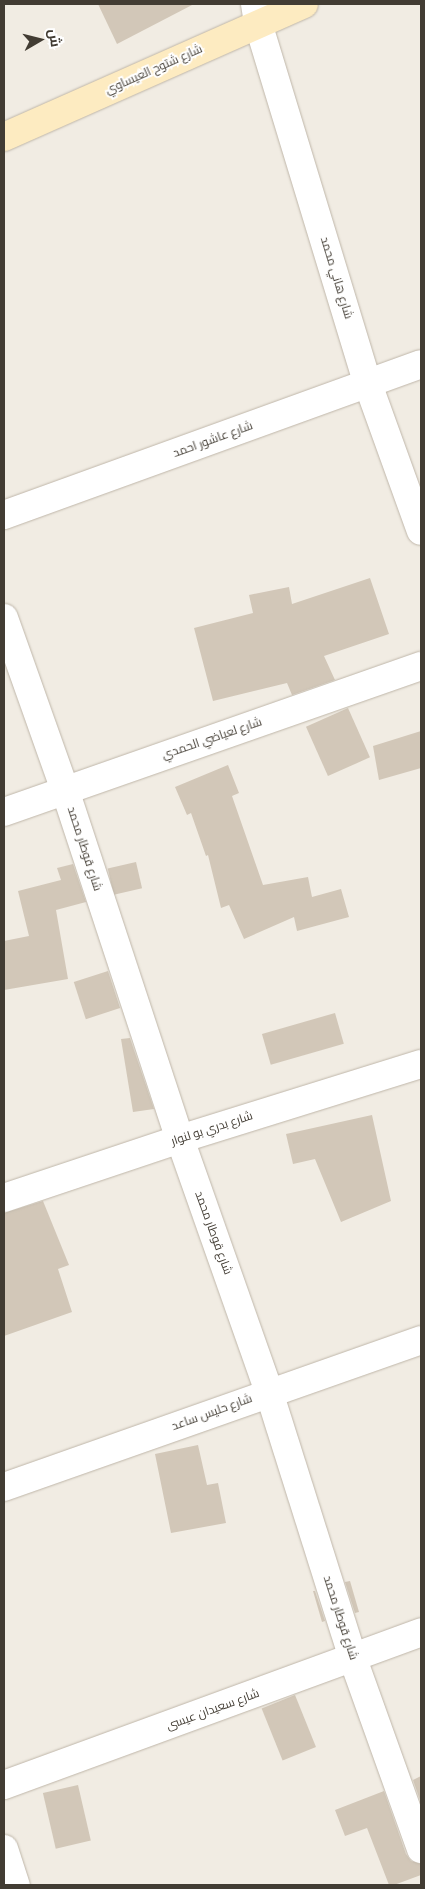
<!DOCTYPE html>
<meta charset="utf-8">
<style>
body{margin:0}
#map{position:relative;width:425px;height:1889px;overflow:hidden;background:#f1ece3;font-family:"Roboto Condensed",Cairo,sans-serif}
div>[style]{position:absolute}
[style*='--x']{left:calc(var(--x)*1px);top:calc(var(--y)*1px);width:calc(var(--w)*1px);rotate:calc(var(--a)*1deg)}
.building>*{inset:0;background:#d2c7b8;transform-origin:0 0}
.roads{filter:drop-shadow(0 0 1px #bfb6a9) drop-shadow(0 0 1px #bfb6a9)}
.street>*{height:28px;margin:-14px;padding:0 14px;transform-origin:14px;border-radius:14px;background:#fff}
.secondary>*{height:28px;margin:-14px;padding:0 14px;transform-origin:14px;border-radius:14px;background:#fdebc1}
span{translate:-50% -50%;white-space:nowrap;text-align:center;line-height:1.15;-webkit-text-stroke:4px #fff;paint-order:stroke}
.street-label{font-size:12px;color:#423c33}
.frame{position:absolute;inset:0;border:5px solid #423c33;pointer-events:none}
.north{position:absolute;left:15px;top:15px;width:50px;height:50px;-webkit-text-stroke:4px #fff;paint-order:stroke;rotate:82deg;font-size:14px;font-weight:700;line-height:20px;text-align:center;color:#423c33}
.north::after{content:'';display:block;margin:auto;width:18px;height:22px;background:#423c33;clip-path:polygon(50% 0,100% 100%,50% 72%,0 100%)}
</style>
<div id="map">
<div class="building">
<i style="clip-path:polygon(98px 4px,194px 4px,117px 44px)"></i>
<i style="clip-path:polygon(370px 578px,389px 634px,324px 656px,335px 680px,292px 695px,287px 683px,213px 701px,194px 628px,253px 613px,249px 595px,289px 587px,292px 604px)"></i>
<i style="left:348px;top:708px;width:54px;height:46px;rotate:66deg"></i>
<i style="clip-path:polygon(421px 731px,421px 768px,379px 780px,373px 746px)"></i>
<i style="clip-path:polygon(228px 765px,239px 793px,232px 796px,263px 885px,308px 877px,312px 897px,341px 889px,349px 917px,297px 931px,294px 917px,244px 939px,229px 905px,221px 908px,208px 855px,206px 856px,191px 813px,187px 815px,175px 787px)"></i>
<i style="left:136px;top:862px;width:27px;height:29px;rotate:77deg"></i>
<i style="clip-path:polygon(73px 864px,86px 902px,56px 910px,68px 979px,4px 990px,4px 941px,29px 936px,18px 891px,61px 880px,57px 868px)"></i>
<i style="left:108px;top:971px;width:39px;height:36px;rotate:72deg"></i>
<i style="left:335px;top:1013px;width:32px;height:76px;rotate:74deg"></i>
<i style="clip-path:polygon(130px 1038px,154px 1109px,133px 1112px,121px 1039px)"></i>
<i style="clip-path:polygon(372px 1115px,391px 1201px,341px 1222px,315px 1159px,293px 1164px,286px 1134px)"></i>
<i style="clip-path:polygon(43px 1201px,69px 1265px,58px 1269px,72px 1312px,4px 1336px,4px 1213px)"></i>
<i style="clip-path:polygon(198px 1445px,207px 1485px,218px 1483px,226px 1523px,171px 1533px,155px 1454px)"></i>
<i style="clip-path:polygon(350px 1581px,359px 1612px,355px 1613px,345px 1582px)"></i>
<i style="clip-path:polygon(313px 1591px,315px 1591px,325px 1621px,322px 1622px)"></i>
<i style="left:295px;top:1695px;width:56px;height:36px;rotate:68deg"></i>
<i style="clip-path:polygon(421px 1776px,421px 1803px,413px 1780px)"></i>
<i style="left:78px;top:1785px;width:57px;height:36px;rotate:77deg"></i>
<i style="clip-path:polygon(384px 1791px,406px 1854px,411px 1861px,421px 1864px,421px 1875px,394px 1885px,389px 1885px,367px 1828px,345px 1836px,335px 1810px)"></i>
</div>
<div class="roads">
<div class="street">
<i style="--x:255;--y:4;--w:19;--a:81"></i>
<i style="--x:258;--y:23;--w:377;--a:73.1"></i>
<i style="--x:368;--y:384;--w:156;--a:70.2"></i>
<i style="--x:4;--y:515;--w:443;--a:-19.9"></i>
<i style="--x:4;--y:618;--w:182;--a:70.5"></i>
<i style="--x:65;--y:790;--w:367;--a:71.8"></i>
<i style="--x:180;--y:1139;--w:268;--a:70.6"></i>
<i style="--x:269;--y:1392;--w:280;--a:72.5"></i>
<i style="--x:353;--y:1659;--w:202;--a:70.3"></i>
<i style="--x:4;--y:812;--w:442;--a:-19.3"></i>
<i style="--x:4;--y:1198;--w:186;--a:-18.5"></i>
<i style="--x:180;--y:1139;--w:252;--a:-17.3"></i>
<i style="--x:4;--y:1487;--w:442;--a:-19.4"></i>
<i style="--x:4;--y:1785;--w:444;--a:-20.1"></i>
<i style="--x:4;--y:1849;--w:38;--a:72"></i>
</div>
<div class="secondary">
<i style="--x:4;--y:137;--w:328;--a:-23.9"></i>
</div>
</div>
<div class="street-label">
<span style="left:154px;top:70px;rotate:-24deg">شارع شتوح العيساوي</span>
<span style="left:336px;top:278px;rotate:73deg">شارع هاني محمد</span>
<span style="left:213px;top:440px;rotate:-20deg">شارع عاشور احمد</span>
<span style="left:212px;top:739px;rotate:-19deg">شارع لعياضي الحمدي</span>
<span style="left:84px;top:849px;rotate:72deg">شارع قوطار محمد</span>
<span style="left:212px;top:1129px;rotate:-18deg">شارع بدري بو لنوار</span>
<span style="left:213px;top:1233px;rotate:70deg">شارع قوطار محمد</span>
<span style="left:212px;top:1413px;rotate:-20deg">شارع حليس ساعد</span>
<span style="left:340px;top:1618px;rotate:72deg">شارع قوطار محمد</span>
<span style="left:213px;top:1710px;rotate:-20deg">شارع سعيدان عيسى</span>
</div>
<div class="frame"></div>
<div class="north">ش</div>
</div>
